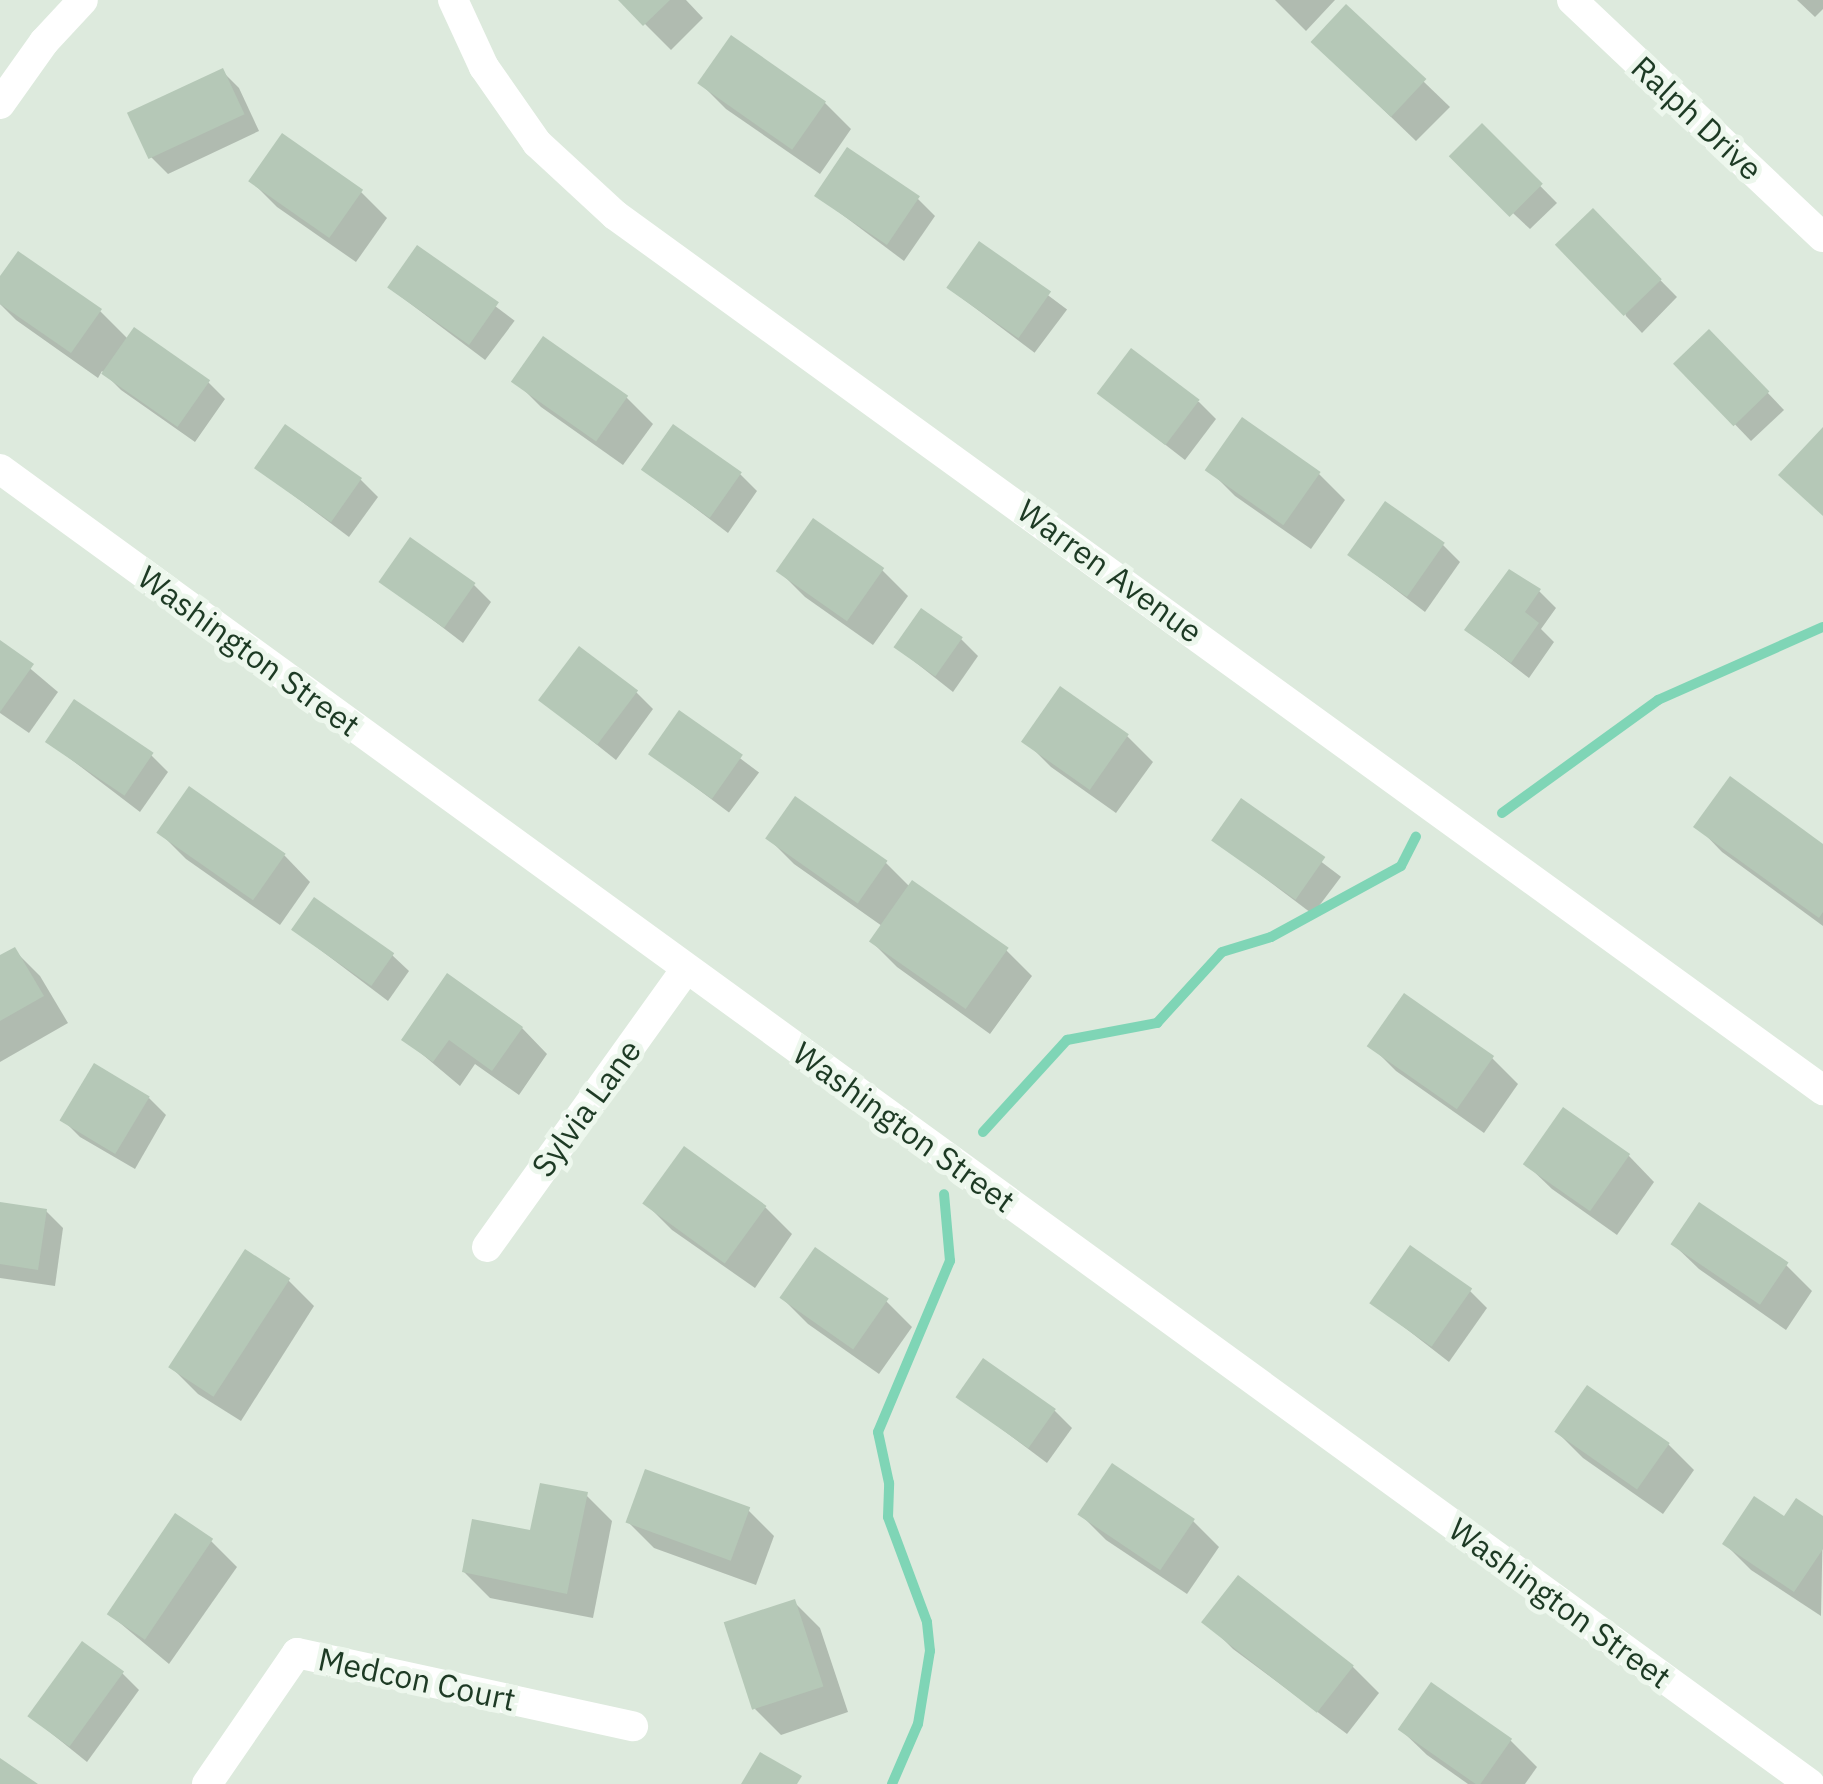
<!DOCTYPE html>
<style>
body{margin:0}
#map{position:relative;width:1823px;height:1784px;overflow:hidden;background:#ddeadd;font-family:"IBM Plex Sans",sans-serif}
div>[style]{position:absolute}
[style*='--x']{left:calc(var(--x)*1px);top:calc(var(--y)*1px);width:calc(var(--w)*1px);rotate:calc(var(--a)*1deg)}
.shadow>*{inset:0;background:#0003;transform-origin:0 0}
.stream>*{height:10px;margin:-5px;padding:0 5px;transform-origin:5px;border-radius:5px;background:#7fd5b6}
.building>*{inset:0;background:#b5c8b7;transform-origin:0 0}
.street>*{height:30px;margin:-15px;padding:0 15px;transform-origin:15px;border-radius:15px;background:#fff}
span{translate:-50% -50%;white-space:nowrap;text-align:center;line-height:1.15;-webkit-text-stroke:10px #edf7ed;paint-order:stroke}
.street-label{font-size:32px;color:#1d3a24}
</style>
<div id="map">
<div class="shadow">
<i style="clip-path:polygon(621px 0,686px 0,703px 18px,671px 50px)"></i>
<i style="clip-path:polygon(1275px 0,1335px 0,1306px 31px)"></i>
<i style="clip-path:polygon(1797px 0,1823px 0,1823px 9px,1815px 17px)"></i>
<i style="clip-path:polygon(1346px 7px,1450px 107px,1416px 141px,1339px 67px)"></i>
<i style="clip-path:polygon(222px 71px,239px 88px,259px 131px,168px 174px,151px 157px)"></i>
<i style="clip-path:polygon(700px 83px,825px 103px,851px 129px,820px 174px,726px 109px)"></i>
<i style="clip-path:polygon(1482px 127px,1557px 203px,1530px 229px,1471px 174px)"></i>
<i style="clip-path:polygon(251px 181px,361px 192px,387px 218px,356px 262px,277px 207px)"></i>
<i style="clip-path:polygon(816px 195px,918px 199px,935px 216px,904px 261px)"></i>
<i style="clip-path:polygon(1593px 212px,1677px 297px,1642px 333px,1626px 316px)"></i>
<i style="left:980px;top:244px;width:109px;height:54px;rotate:37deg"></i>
<i style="left:418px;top:248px;width:121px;height:49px;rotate:37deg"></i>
<i style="clip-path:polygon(0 281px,100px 311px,128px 339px,208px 382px,225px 399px,195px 442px,121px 390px,102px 371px,98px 378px,16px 320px,0 304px)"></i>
<i style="clip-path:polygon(1726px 349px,1784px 410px,1751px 441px,1676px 363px)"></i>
<i style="clip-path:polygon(515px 381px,627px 398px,653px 424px,623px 465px,541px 407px)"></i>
<i style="clip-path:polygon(1100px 394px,1199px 402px,1216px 419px,1185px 460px)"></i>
<i style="clip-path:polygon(257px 468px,361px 480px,378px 497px,349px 537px)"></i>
<i style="clip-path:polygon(645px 470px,740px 474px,757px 491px,728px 533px)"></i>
<i style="clip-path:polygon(1209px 470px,1319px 474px,1345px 500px,1311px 549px,1235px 496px)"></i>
<i style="clip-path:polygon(1443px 545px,1460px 562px,1425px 612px,1350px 555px)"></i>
<i style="clip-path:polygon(882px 570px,908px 596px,873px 645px,805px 597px,779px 571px)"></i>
<i style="clip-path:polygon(382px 581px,474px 585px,491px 602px,463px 643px)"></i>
<i style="clip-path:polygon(1539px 591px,1556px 608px,1541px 629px,1554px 642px,1529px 678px,1467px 630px)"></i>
<i style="clip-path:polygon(961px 639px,978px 656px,953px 692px,896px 647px)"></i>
<i style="clip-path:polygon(0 643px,58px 692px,29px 733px,0 713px)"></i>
<i style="clip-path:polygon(636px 692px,653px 709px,616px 760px,542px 701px)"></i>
<i style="left:680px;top:713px;width:99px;height:50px;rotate:37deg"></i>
<i style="clip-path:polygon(1127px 736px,1153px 762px,1116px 813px,1051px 767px,1025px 741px)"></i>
<i style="clip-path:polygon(47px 741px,151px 755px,168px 772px,140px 812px)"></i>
<i style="clip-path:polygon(190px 790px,285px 856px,310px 882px,280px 925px,186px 859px,160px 833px)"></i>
<i style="left:1242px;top:802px;width:124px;height:47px;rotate:37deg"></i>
<i style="clip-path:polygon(1697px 826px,1823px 847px,1823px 926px,1722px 852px)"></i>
<i style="clip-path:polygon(768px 838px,886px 863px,910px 887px,1006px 950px,1032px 976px,990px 1034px,897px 967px,871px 941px,882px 926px,794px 864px)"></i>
<i style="clip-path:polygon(294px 930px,392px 955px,409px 971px,388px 1001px)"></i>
<i style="clip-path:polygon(14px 950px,40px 976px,68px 1023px,0 1062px,0 958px)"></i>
<i style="clip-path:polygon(522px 1028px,547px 1054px,519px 1095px,475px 1064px,460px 1086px,404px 1039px)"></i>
<i style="clip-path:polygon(1370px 1045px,1492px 1058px,1518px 1084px,1484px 1133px,1396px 1071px)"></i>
<i style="clip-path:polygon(149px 1098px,166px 1115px,135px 1169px,80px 1137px,63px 1120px)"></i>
<i style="clip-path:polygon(1563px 1110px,1629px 1156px,1654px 1182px,1617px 1235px,1552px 1189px,1526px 1164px)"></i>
<i style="clip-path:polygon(684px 1150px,766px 1208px,792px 1234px,755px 1288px,672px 1230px,646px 1204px)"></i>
<i style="clip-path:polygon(0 1204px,46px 1211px,63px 1228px,55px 1286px,0 1278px)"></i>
<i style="clip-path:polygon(1673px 1244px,1786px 1265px,1812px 1291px,1786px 1330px,1699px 1269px)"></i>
<i style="clip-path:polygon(288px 1280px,314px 1306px,241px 1421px,198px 1394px,172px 1368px)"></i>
<i style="clip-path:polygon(1470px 1291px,1487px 1308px,1449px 1362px,1373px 1303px)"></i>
<i style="clip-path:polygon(782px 1298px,886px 1301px,912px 1327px,879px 1374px,808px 1324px)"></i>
<i style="clip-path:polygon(959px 1397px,1055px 1411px,1072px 1428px,1047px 1463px)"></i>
<i style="clip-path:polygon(1557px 1432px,1668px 1444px,1694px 1470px,1663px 1514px,1583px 1458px)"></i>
<i style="clip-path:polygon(586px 1495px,612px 1521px,593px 1618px,490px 1598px,464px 1572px)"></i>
<i style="clip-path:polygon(748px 1510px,774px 1536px,756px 1585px,654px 1548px,628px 1522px)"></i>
<i style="clip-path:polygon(1080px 1514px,1193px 1521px,1219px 1547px,1187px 1594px,1106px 1540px)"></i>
<i style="clip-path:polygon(1823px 1519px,1821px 1616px,1751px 1570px,1725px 1544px,1785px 1520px)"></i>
<i style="clip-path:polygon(211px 1541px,237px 1567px,169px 1664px,108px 1613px)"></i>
<i style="clip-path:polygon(1239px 1579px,1353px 1667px,1379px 1693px,1347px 1734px,1233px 1649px,1207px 1623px)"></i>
<i style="clip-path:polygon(794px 1602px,820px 1628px,848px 1712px,781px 1735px,755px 1709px)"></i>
<i style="clip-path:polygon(122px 1673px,139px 1690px,87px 1762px,31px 1717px)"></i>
<i style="clip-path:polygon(1432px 1686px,1511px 1741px,1537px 1767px,1525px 1784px,1468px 1784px,1427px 1755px,1401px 1730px)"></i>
</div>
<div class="stream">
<i style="--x:1502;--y:813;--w:193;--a:-35.9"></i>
<i style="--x:1658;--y:700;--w:180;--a:-23.9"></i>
<i style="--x:983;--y:1132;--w:125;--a:-47.6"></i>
<i style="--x:1067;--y:1040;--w:92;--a:-10.7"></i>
<i style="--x:1157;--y:1023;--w:96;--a:-47.5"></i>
<i style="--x:1222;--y:952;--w:51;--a:-17"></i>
<i style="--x:1271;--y:937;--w:148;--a:-28.6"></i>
<i style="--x:1401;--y:866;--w:33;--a:-63"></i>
<i style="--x:892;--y:1784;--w:65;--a:-66.6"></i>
<i style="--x:918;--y:1724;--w:74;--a:-80.7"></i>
<i style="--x:930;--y:1651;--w:29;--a:-96"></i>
<i style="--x:927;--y:1622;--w:112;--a:-110.4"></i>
<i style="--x:888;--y:1517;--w:34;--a:-88"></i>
<i style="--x:889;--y:1483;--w:52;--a:-102.2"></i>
<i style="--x:878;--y:1432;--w:186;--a:-67.2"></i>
<i style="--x:950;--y:1261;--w:67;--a:-95.1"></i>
</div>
<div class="building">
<i style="clip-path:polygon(618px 0,670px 0,643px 26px)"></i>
<i style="left:1346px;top:4px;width:110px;height:52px;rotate:43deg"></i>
<i style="left:731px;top:35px;width:116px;height:59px;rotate:35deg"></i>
<i style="left:223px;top:68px;width:51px;height:106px;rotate:65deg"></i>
<i style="left:1482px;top:123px;width:86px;height:47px;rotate:45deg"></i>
<i style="left:282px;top:133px;width:99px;height:59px;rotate:35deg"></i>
<i style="left:847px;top:147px;width:88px;height:59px;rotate:34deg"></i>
<i style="left:1593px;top:208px;width:99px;height:53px;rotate:46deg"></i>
<i style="left:979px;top:241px;width:88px;height:57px;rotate:35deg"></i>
<i style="left:417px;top:245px;width:100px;height:52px;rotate:35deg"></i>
<i style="clip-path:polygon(18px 251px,102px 309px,71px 353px,0 304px,0 276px)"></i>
<i style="left:134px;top:327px;width:93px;height:57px;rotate:35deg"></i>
<i style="left:1709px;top:329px;width:87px;height:50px;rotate:46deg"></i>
<i style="left:543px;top:336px;width:104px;height:56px;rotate:35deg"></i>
<i style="left:1131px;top:348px;width:86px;height:57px;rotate:37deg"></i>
<i style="left:1242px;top:417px;width:96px;height:65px;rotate:35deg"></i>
<i style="left:285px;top:424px;width:94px;height:54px;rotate:35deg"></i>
<i style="left:673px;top:424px;width:84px;height:56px;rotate:35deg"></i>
<i style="clip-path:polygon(1823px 427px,1823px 516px,1778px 475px)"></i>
<i style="left:1385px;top:501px;width:73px;height:66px;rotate:35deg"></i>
<i style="left:813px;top:518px;width:87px;height:65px;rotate:35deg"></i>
<i style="left:410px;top:537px;width:80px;height:55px;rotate:35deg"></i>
<i style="clip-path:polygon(1509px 569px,1541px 589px,1525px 612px,1539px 623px,1511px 663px,1464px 630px)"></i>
<i style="left:921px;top:608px;width:51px;height:48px;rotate:35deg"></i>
<i style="clip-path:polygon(0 640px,34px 664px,0 712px)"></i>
<i style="left:579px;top:646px;width:74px;height:68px;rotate:37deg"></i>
<i style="left:1060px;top:686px;width:84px;height:68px;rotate:35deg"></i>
<i style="left:74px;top:699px;width:96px;height:52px;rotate:34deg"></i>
<i style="left:679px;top:710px;width:78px;height:54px;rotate:35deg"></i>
<i style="clip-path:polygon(1730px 776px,1823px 844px,1823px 912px,1819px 918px,1693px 827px)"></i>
<i style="left:189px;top:786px;width:118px;height:57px;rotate:35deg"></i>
<i style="left:795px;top:796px;width:113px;height:52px;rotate:35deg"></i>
<i style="left:1241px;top:798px;width:103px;height:52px;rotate:35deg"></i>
<i style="left:912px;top:880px;width:118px;height:75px;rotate:35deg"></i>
<i style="left:314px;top:897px;width:98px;height:40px;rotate:35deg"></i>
<i style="clip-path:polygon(15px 947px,44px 996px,0 1021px,0 955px)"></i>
<i style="clip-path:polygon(447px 973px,523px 1027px,492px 1071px,449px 1040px,433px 1062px,401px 1040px)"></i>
<i style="left:1404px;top:993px;width:110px;height:65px;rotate:35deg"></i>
<i style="left:94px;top:1063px;width:65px;height:67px;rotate:31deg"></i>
<i style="left:1563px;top:1107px;width:82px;height:70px;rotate:35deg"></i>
<i style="left:684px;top:1146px;width:102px;height:71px;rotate:36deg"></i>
<i style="clip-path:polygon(0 1202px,47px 1209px,38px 1270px,0 1264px)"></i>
<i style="left:1699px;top:1202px;width:108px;height:51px;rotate:34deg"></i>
<i style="left:1410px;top:1245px;width:76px;height:71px;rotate:35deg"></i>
<i style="left:815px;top:1247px;width:90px;height:62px;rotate:35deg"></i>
<i style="left:245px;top:1249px;width:54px;height:141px;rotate:33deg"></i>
<i style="left:983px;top:1358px;width:89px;height:48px;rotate:35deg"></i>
<i style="left:1587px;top:1385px;width:101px;height:57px;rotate:35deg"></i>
<i style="left:1112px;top:1463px;width:100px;height:62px;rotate:34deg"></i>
<i style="left:645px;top:1469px;width:112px;height:57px;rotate:20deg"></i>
<i style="clip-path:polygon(540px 1483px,588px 1492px,567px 1594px,462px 1572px,472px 1519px,530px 1530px)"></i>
<i style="clip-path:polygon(1754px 1496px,1784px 1516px,1796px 1498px,1823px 1516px,1823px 1549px,1794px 1592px,1722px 1544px)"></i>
<i style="left:175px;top:1513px;width:46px;height:122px;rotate:34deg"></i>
<i style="left:1238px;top:1575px;width:147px;height:60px;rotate:38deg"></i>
<i style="left:795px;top:1599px;width:92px;height:75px;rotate:72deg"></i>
<i style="left:82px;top:1641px;width:52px;height:93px;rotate:36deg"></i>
<i style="left:1431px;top:1682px;width:99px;height:58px;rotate:35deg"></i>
<i style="clip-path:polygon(760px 1752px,802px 1776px,797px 1784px,741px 1784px)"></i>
<i style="clip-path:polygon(0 1758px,38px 1784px,0 1784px)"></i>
</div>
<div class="street">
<i style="--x:453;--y:0;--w:74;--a:65.2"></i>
<i style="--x:484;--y:67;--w:93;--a:55.1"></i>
<i style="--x:537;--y:143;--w:106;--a:42.7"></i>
<i style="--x:615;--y:215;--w:1492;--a:35.92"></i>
<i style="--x:1572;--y:0;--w:345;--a:43.4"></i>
<i style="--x:0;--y:104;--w:76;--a:-54.6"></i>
<i style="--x:44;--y:42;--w:57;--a:-47.1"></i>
<i style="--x:0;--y:469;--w:2237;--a:36"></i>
<i style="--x:487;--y:1247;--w:342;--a:-54.4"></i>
<i style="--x:207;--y:1784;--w:159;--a:-55.5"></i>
<i style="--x:297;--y:1653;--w:344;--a:12.3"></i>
</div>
<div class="street-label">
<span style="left:1697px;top:118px;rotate:43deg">Ralph Drive</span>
<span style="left:1110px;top:571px;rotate:36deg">Warren Avenue</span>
<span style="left:249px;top:651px;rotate:36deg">Washington Street</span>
<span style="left:586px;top:1108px;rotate:-54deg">Sylvia Lane</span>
<span style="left:904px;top:1127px;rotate:36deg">Washington Street</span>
<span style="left:1560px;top:1603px;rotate:36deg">Washington Street</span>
<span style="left:417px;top:1679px;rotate:12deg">Medcon Court</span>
</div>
</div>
